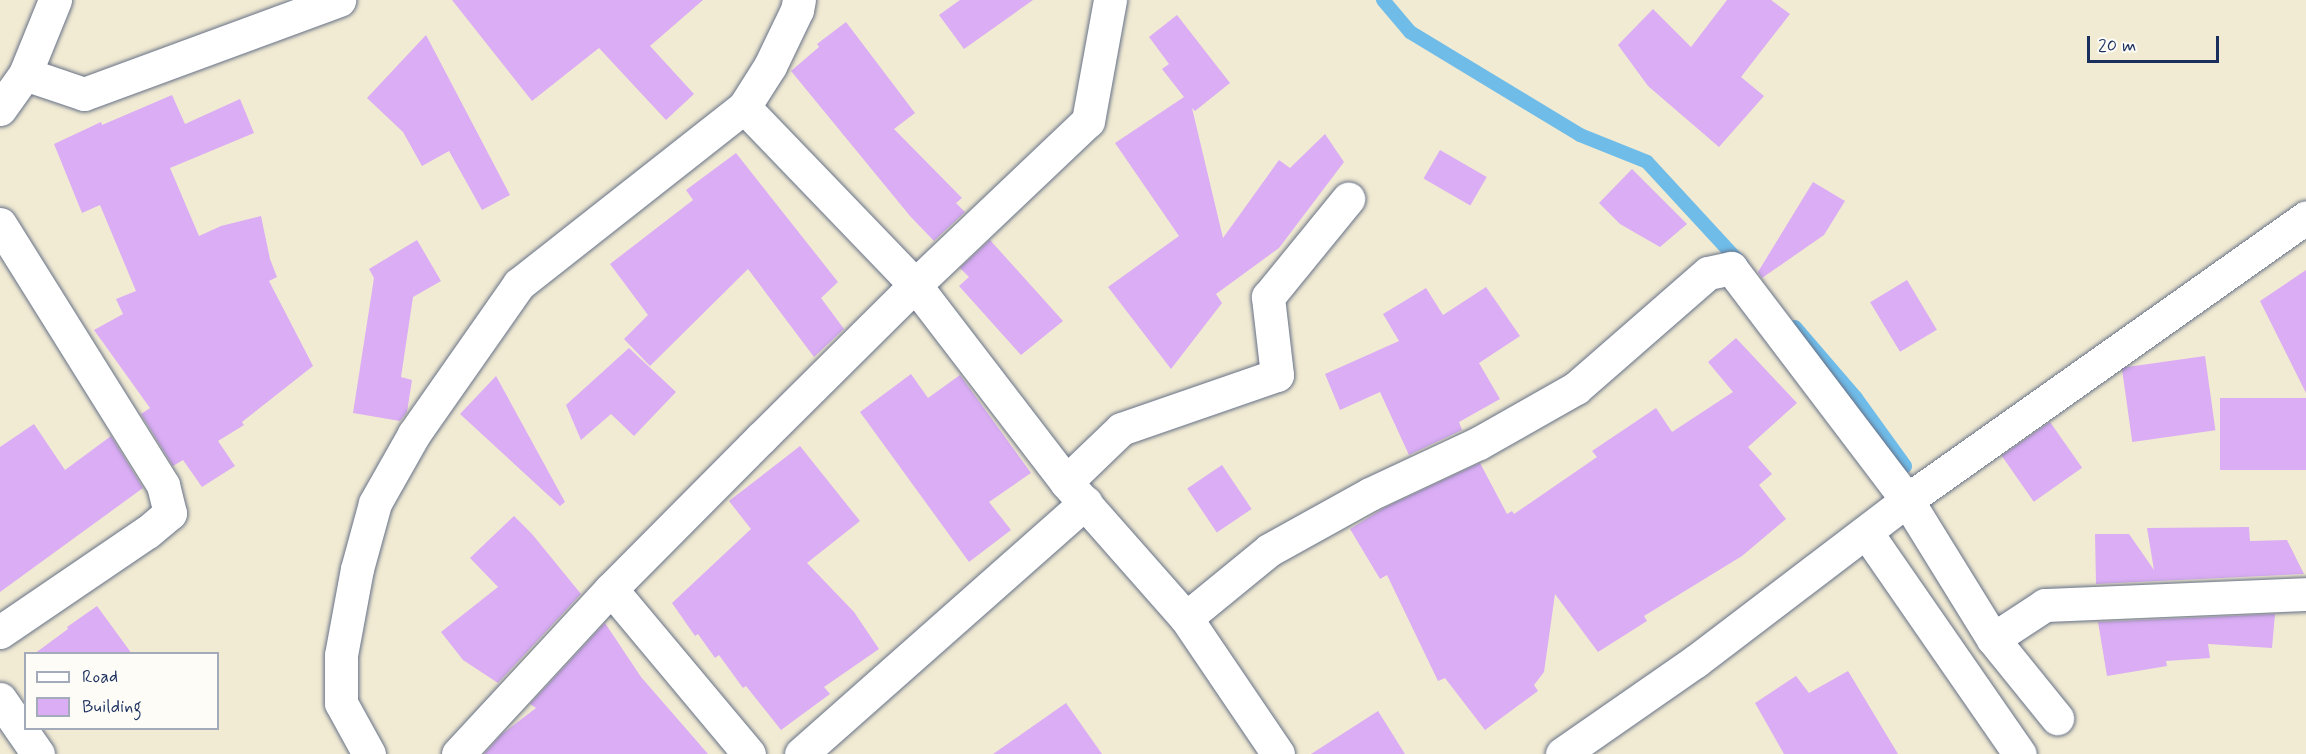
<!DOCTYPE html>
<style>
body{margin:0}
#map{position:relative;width:2306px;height:754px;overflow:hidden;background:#f2ebd3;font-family:Mynerve,sans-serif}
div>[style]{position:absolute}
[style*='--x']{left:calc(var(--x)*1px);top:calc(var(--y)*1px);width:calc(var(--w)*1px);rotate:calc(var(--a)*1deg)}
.stream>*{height:14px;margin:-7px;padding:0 7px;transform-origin:7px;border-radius:7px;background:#6fbce9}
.building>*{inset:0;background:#daadf4;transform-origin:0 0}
.roads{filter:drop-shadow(0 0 2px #667187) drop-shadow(0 0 2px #667187)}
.street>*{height:33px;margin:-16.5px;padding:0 16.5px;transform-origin:16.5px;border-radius:16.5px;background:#fff}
span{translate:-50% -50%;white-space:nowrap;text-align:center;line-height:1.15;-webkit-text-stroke:4.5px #fdfcf7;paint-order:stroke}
.legend{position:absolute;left:24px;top:652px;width:195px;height:78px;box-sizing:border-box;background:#fdfcf7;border:2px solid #a3aaba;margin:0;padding:8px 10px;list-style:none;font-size:18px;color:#1b2f5e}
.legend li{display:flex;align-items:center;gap:12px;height:30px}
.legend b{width:30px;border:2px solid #a3aaba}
.scale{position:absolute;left:2087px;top:36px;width:132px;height:27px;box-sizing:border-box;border:3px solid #1b2f5e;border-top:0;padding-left:8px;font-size:18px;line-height:21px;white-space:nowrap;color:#1b2f5e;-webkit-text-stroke:4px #fdfcf7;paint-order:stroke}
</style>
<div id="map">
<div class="stream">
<i style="--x:1383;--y:0;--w:42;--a:49.8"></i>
<i style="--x:1410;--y:32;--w:199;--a:31.2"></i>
<i style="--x:1580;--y:135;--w:72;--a:21.9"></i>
<i style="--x:1647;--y:162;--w:139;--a:47.3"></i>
<i style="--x:1795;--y:327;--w:94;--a:49.3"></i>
<i style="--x:1856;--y:398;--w:84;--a:54.2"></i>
</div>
<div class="building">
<i style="clip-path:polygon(452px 0,703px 0,650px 46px,694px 94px,666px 120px,599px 48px,532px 101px)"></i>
<i style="clip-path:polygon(960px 0,1033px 0,964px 49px,939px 15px)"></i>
<i style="clip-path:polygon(1727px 0,1771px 0,1790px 14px,1741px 77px,1764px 96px,1719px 147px,1648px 86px,1618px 45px,1653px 9px,1691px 47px)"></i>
<i style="clip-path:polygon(1177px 15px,1230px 83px,1195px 111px,1192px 108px,1223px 238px,1279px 160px,1290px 168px,1325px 134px,1344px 162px,1279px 248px,1216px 294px,1222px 303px,1171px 369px,1108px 287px,1179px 236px,1115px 143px,1184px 97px,1162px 69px,1169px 64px,1149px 37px)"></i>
<i style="clip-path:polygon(846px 22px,915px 113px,894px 129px,962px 198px,956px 203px,965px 212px,934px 241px,910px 216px,791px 71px,819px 47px,817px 44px)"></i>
<i style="clip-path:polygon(426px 35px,510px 195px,482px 210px,449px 151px,422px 166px,403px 132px,367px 98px)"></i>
<i style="clip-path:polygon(172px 95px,185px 124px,240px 99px,254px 133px,170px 168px,199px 236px,221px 226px,261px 216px,270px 259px,277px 277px,269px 281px,313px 366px,242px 422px,244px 425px,218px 441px,235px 466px,202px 487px,183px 460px,173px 466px,141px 414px,150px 408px,94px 330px,123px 314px,116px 299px,136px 291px,100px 205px,82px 213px,54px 144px,101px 122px,102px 125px)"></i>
<i style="left:1440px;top:150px;width:54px;height:33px;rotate:30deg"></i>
<i style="clip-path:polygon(736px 153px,838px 282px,821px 298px,844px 329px,814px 357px,748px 269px,650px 366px,624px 339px,648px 315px,610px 264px,693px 200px,686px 190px)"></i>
<i style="clip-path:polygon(1632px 169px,1687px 224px,1660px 247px,1620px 224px,1599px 203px)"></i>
<i style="clip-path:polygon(1813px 182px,1845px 201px,1824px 235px,1762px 278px,1758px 272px)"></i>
<i style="clip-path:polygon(417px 240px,441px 281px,413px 297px,401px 377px,412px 380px,407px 412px,400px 421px,353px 413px,374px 278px,369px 269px)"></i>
<i style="clip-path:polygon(990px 240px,1063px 321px,1021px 355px,959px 286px,969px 277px,960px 268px)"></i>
<i style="clip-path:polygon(2306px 270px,2306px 393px,2260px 301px)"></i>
<i style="left:1907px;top:280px;width:58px;height:43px;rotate:59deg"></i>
<i style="clip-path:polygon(1486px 287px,1520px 336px,1479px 363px,1500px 399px,1459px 422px,1462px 430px,1409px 455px,1380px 392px,1340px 410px,1325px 374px,1399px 341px,1383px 314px,1426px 288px,1443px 315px)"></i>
<i style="clip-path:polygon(1736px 338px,1797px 403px,1748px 447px,1772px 474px,1759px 485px,1786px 519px,1742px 556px,1644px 616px,1647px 621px,1598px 652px,1555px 594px,1544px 672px,1534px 685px,1538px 691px,1485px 730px,1445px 678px,1438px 681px,1387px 575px,1380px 579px,1350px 529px,1384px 508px,1480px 463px,1507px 514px,1512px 511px,1514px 514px,1597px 457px,1592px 451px,1656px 408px,1672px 432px,1733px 392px,1708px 362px)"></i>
<i style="clip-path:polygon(629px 348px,676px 392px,634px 436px,611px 414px,581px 440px,566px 405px)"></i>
<i style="left:2205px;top:356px;width:75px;height:84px;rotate:82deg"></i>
<i style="clip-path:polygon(911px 374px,928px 398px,960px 375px,1031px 473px,989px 502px,1011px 530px,969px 562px,860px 412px)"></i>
<i style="clip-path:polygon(496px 376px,565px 502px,560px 506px,460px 414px)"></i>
<i style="left:2306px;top:398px;width:72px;height:86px;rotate:90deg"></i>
<i style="left:2050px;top:422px;width:56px;height:59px;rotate:55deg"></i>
<i style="clip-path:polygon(34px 424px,65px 470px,111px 436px,143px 488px,0 592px,0 447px)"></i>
<i style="clip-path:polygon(800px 446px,860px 521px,807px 563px,854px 612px,879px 649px,824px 687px,830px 694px,781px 730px,746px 686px,743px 688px,719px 655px,715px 658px,698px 634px,695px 636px,672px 603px,751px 529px,729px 501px)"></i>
<i style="left:1222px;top:465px;width:53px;height:42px;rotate:56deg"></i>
<i style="clip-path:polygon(514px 516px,532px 534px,581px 594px,498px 683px,463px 660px,441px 632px,498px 587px,470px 558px)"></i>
<i style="clip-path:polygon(2249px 527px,2250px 541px,2287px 540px,2304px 574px,2096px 584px,2095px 534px,2129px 534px,2154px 570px,2147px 528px)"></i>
<i style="clip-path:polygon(97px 606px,132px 654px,34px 654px,68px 629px,67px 627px)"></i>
<i style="clip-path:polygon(2275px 614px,2272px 648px,2208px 644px,2210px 658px,2166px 661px,2167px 666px,2107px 676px,2098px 622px)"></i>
<i style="clip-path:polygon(605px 623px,641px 677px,708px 754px,484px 754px,502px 734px,536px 708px,530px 704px)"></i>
<i style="clip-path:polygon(1848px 671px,1898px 754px,1784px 754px,1755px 703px,1796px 676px,1809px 693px)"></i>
<i style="clip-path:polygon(1066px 703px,1102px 754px,993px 754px)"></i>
<i style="clip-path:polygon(1378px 711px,1405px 754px,1311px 754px)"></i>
</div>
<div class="roads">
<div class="street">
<i style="--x:25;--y:74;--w:62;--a:18.7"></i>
<i style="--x:84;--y:94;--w:272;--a:-20.2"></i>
<i style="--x:744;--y:107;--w:247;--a:46.1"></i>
<i style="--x:915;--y:285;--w:248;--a:52.5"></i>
<i style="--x:1066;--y:482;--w:181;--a:48.6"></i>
<i style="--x:1186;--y:618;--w:164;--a:55.9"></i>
<i style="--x:0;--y:109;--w:43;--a:-54.5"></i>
<i style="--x:25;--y:74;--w:80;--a:-67.9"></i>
<i style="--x:0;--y:224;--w:308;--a:58"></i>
<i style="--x:163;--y:485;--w:29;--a:76"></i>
<i style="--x:170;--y:513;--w:30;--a:140"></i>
<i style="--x:147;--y:532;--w:178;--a:145.8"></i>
<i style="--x:1066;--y:482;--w:76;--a:-43.9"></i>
<i style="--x:1121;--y:429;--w:165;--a:-19.1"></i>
<i style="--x:1277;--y:375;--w:79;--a:-96.6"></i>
<i style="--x:1268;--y:297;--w:127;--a:-50.8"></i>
<i style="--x:1866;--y:532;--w:270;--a:55.3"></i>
<i style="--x:611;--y:589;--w:215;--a:50.1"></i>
<i style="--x:1186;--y:618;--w:107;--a:-39.3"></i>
<i style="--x:1269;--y:550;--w:115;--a:-29"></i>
<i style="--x:1370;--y:494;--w:120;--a:-25.1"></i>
<i style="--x:1479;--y:443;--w:112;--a:-29.6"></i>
<i style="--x:1576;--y:388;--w:175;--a:-41.1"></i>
<i style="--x:1708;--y:273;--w:24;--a:-12"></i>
<i style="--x:1731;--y:268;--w:291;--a:52.8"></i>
<i style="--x:1907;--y:500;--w:163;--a:58.3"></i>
<i style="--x:1993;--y:639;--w:62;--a:-33.2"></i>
<i style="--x:2045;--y:605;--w:261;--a:-2.4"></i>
<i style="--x:1993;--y:639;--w:102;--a:51"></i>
<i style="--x:0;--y:699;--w:67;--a:55.4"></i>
<i style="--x:369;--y:754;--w:58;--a:-118.8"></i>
<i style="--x:341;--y:703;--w:48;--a:-90"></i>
<i style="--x:341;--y:655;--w:87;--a:-79.5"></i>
<i style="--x:357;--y:569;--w:68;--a:-74.7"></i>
<i style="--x:375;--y:503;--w:79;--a:-60.5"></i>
<i style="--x:414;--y:434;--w:183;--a:-55"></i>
<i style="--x:519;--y:284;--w:286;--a:-38.2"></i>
<i style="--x:744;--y:107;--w:49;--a:-57.6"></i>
<i style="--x:770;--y:66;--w:62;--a:-64.3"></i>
<i style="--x:797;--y:10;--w:10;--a:-79"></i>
<i style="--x:458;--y:754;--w:225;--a:-47.2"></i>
<i style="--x:611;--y:589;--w:213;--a:-45.2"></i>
<i style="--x:761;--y:438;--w:217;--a:-44.8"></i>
<i style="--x:915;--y:285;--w:238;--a:-43.5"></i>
<i style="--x:1088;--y:121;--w:123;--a:-79.7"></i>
<i style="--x:801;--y:754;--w:380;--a:-41.5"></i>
<i style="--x:1562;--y:754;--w:163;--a:-34.8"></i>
<i style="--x:1696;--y:661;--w:265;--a:-37.3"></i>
<i style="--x:1907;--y:500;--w:489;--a:-35.3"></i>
</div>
</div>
<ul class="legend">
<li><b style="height:8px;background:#fff"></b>Road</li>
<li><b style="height:16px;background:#daadf4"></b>Building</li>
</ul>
<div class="scale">20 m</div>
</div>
